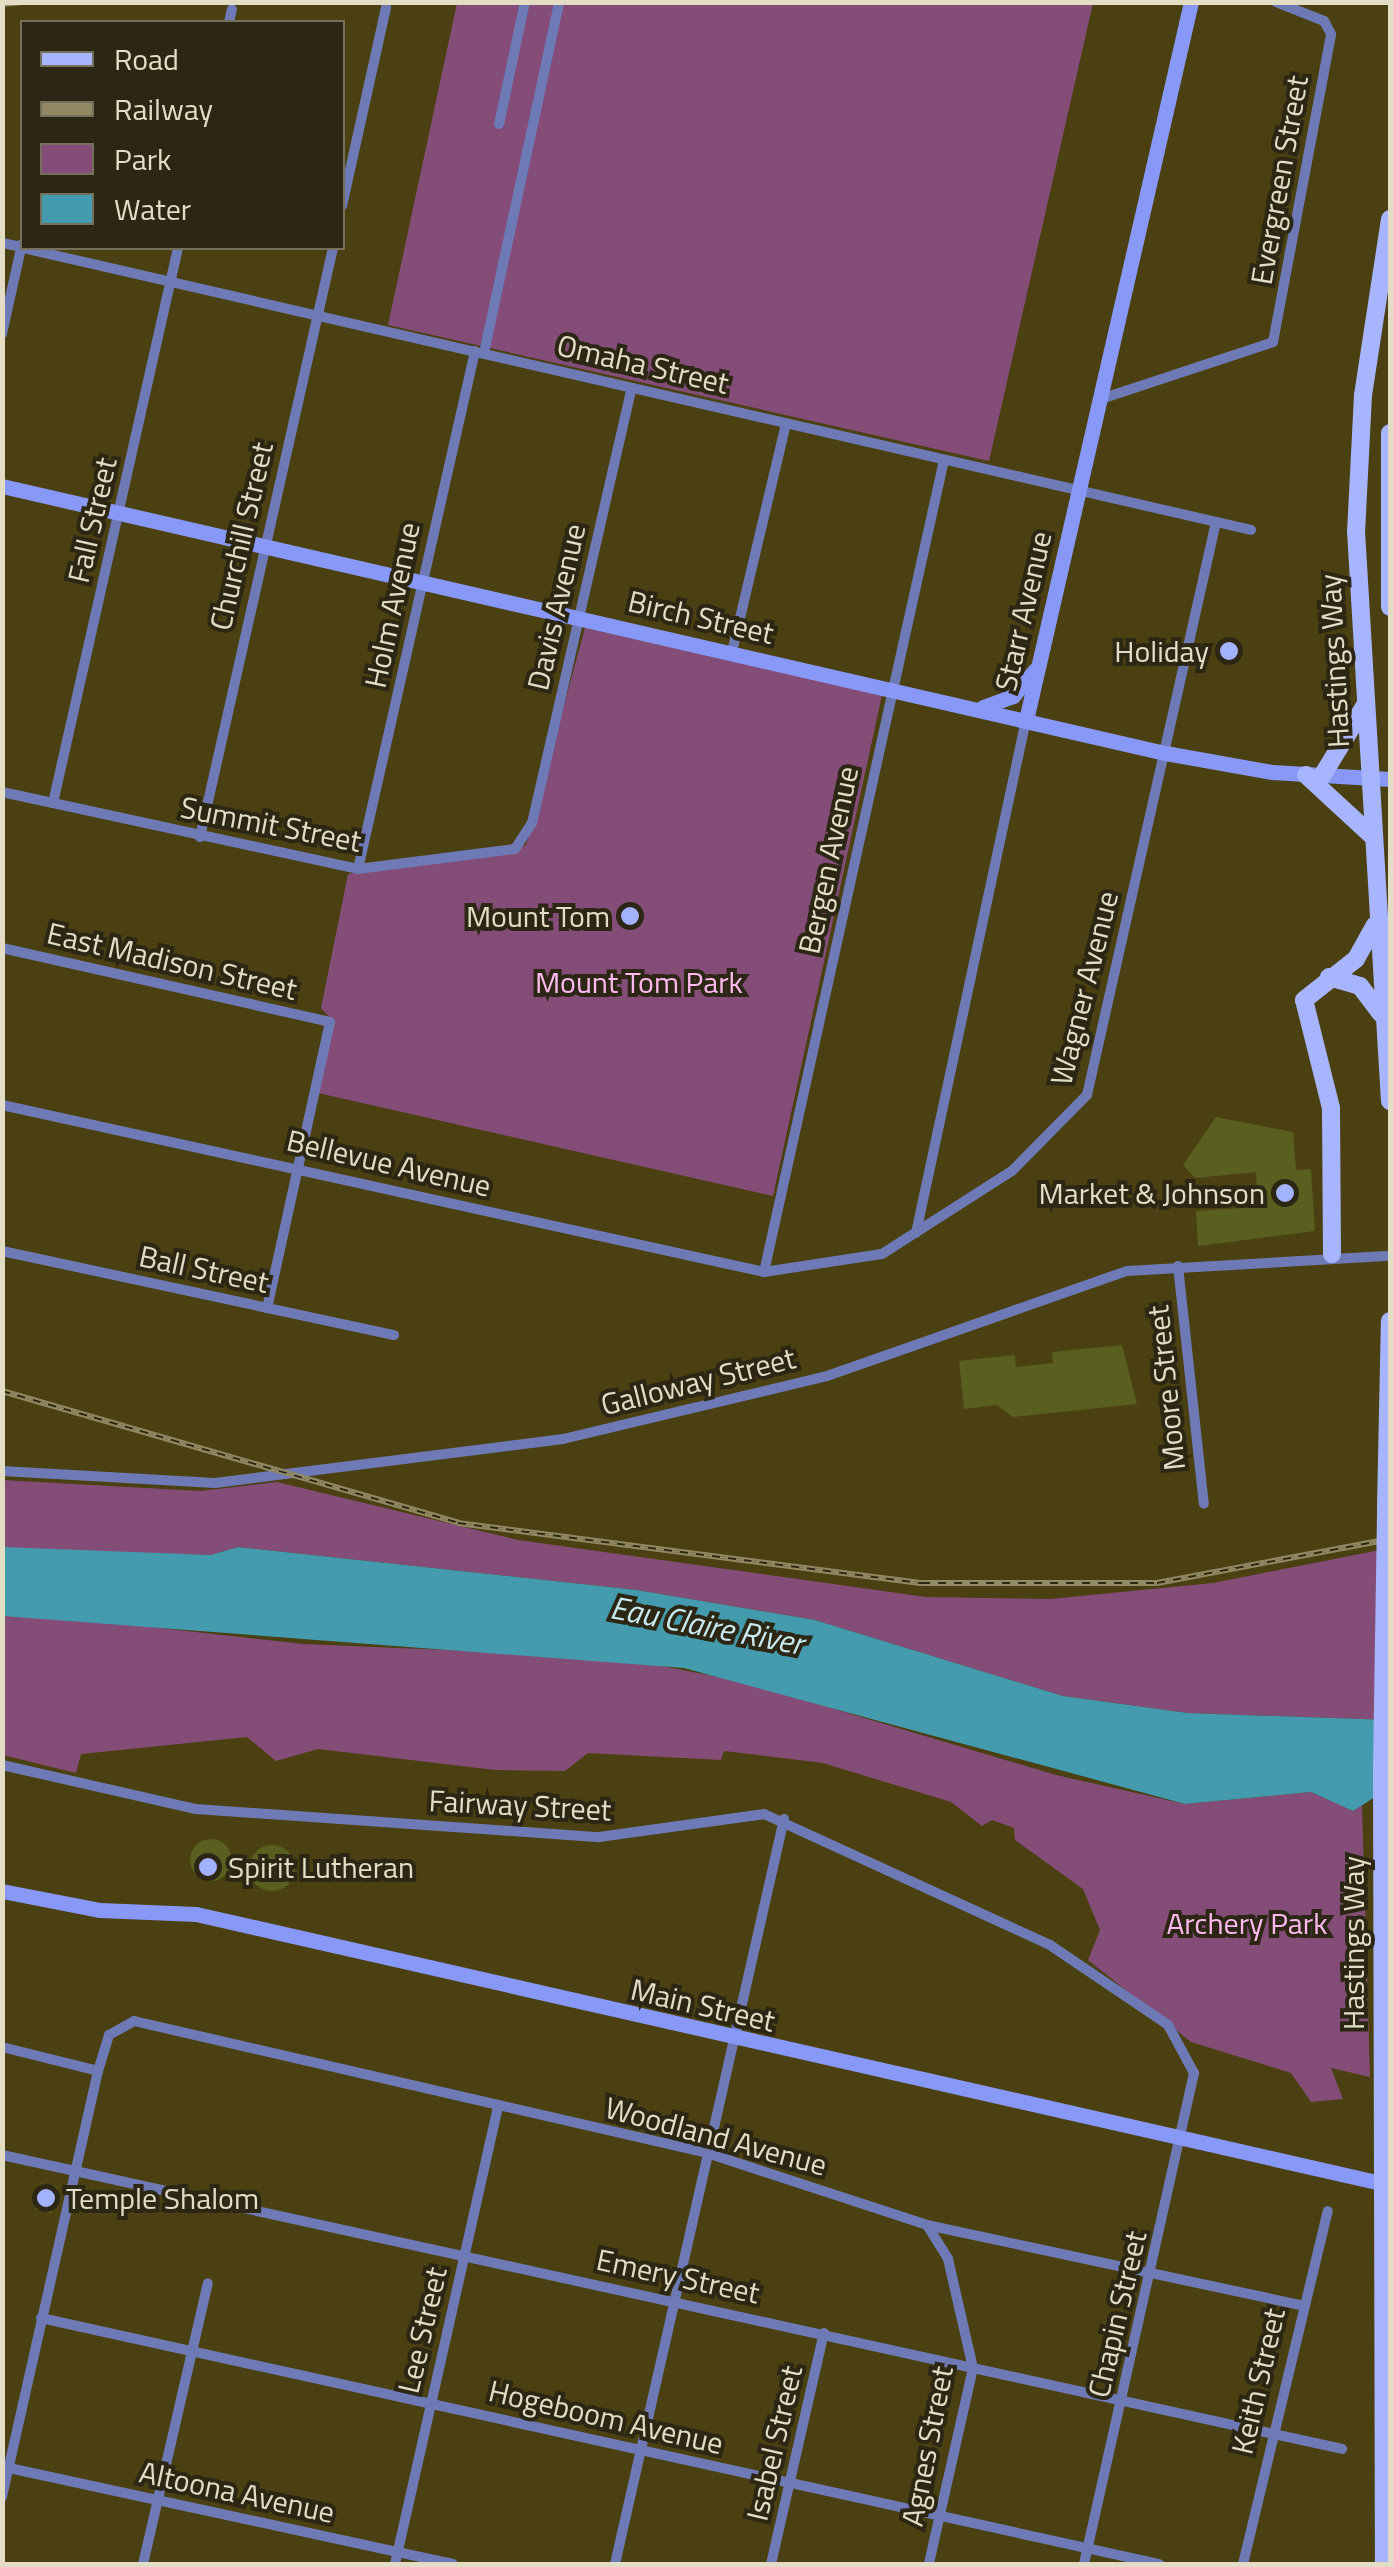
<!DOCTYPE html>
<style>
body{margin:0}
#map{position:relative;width:1393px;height:2567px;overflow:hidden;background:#4b4011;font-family:"Titillium Web",sans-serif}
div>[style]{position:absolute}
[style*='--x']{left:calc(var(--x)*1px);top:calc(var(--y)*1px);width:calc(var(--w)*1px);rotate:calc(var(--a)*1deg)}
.green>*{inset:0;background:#834d77}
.water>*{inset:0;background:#459bae}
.building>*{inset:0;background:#585f1f;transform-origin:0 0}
.round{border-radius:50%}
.street>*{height:10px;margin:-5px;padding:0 5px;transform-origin:5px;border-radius:5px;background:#6e7ab5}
.secondary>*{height:15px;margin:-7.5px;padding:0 7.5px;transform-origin:7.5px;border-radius:7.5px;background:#8898f6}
.primary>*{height:18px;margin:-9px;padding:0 9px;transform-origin:9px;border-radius:9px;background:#a7b5fe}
.rail>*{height:6px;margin-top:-3px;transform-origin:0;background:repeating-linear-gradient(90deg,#2c2714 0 8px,#918864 0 16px);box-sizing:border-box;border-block:2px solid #918864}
.primary-bridge>*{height:18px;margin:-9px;padding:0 9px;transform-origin:9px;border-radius:9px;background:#a7b5fe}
.dots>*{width:28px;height:28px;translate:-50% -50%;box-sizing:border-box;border:5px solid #2c2714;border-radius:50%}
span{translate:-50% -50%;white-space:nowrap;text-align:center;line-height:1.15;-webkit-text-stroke:8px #2c2714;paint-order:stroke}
.street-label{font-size:30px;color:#e3ddc5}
.poi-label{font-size:30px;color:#e3ddc5}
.right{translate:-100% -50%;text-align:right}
.left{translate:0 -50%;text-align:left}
.park-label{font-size:30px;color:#ffb9ef}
.water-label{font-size:32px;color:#caeaf2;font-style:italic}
.frame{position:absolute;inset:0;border:5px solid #e3ddc5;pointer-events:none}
.legend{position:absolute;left:20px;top:20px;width:325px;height:230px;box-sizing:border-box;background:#2c2714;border:2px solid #75705b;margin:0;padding:12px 18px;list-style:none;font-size:30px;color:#e3ddc5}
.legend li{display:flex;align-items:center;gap:20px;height:50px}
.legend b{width:50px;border:2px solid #75705b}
</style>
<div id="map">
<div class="green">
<i style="clip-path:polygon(457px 3px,1093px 3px,989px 461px,388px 325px)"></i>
<i style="clip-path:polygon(585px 628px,882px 695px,773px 1196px,318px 1093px,332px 1020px,321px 1008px,348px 874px,526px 845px)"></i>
<i style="clip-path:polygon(2px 1480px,200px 1491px,277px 1482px,518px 1540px,926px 1597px,1050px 1599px,1213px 1583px,1390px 1548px,1390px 1720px,1188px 1713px,1063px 1696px,815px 1620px,637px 1590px,238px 1547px,211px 1555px,20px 1551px,3px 1547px)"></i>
<i style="clip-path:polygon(26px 1613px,303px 1644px,614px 1657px,740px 1681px,1056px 1775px,1185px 1804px,1311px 1792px,1353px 1811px,1362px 1805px,1370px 2077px,1331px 2068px,1343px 2099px,1311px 2102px,1291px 2073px,1191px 2042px,1088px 1960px,1100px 1930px,1083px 1889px,1015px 1840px,1014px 1828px,992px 1820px,982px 1826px,951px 1802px,823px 1763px,724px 1751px,721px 1760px,588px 1753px,565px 1771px,495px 1770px,318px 1749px,276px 1761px,247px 1737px,81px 1754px,76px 1773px,3px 1755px,3px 1616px)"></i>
</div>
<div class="water">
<i style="clip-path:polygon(2px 1547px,211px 1555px,238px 1547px,637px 1590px,815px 1620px,1063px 1696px,1188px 1713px,1390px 1720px,1378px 1795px,1353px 1811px,1311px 1792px,1185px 1804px,684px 1668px,3px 1616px)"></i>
</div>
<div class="building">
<i style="clip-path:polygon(1216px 1117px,1293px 1132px,1296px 1170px,1311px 1169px,1315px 1231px,1198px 1246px,1196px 1211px,1258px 1207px,1256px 1172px,1195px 1178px,1183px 1165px)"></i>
<i style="clip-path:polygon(1122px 1345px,1137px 1404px,1013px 1417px,997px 1405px,964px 1409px,959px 1361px,1015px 1355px,1016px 1367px,1053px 1363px,1052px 1352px)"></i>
<i class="round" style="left:190px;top:1839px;width:42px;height:42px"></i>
<i class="round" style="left:249px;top:1845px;width:46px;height:46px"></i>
<i style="left:41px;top:2183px;width:17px;height:27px;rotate:13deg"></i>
</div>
<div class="street">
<i style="--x:229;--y:22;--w:13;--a:-77"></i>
<i style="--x:499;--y:124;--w:125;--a:-78"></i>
<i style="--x:342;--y:206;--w:204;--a:-77.5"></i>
<i style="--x:2;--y:243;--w:20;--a:11"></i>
<i style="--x:23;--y:248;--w:1260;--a:12.93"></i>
<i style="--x:2;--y:334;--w:92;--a:-77.5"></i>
<i style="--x:484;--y:353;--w:359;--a:-77.9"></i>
<i style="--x:1101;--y:399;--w:181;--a:-18.3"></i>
<i style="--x:1273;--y:342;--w:313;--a:-79.3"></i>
<i style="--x:1331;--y:34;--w:15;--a:-118"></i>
<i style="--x:1324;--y:21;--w:52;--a:-158.4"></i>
<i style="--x:732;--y:652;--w:235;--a:-76.7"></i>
<i style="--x:2;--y:792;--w:364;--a:12.2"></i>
<i style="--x:358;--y:869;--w:158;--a:-7.3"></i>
<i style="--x:515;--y:849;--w:31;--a:-57"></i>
<i style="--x:532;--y:823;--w:446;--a:-77.1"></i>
<i style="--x:53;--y:803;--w:569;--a:-77.31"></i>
<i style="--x:200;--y:837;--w:604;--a:-77.28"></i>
<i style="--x:358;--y:869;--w:531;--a:-77.27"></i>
<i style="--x:2;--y:948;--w:336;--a:12.7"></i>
<i style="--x:330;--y:1022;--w:293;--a:102.4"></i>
<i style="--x:2;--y:1105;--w:780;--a:12.36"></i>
<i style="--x:764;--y:1272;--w:119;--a:-8.7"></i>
<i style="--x:882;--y:1254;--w:154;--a:-32.6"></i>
<i style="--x:1012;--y:1171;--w:107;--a:-45.4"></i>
<i style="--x:1087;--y:1095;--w:587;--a:-77.31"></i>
<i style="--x:916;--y:1233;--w:525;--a:-77.9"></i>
<i style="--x:2;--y:1251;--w:401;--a:12.1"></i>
<i style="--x:1178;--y:1266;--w:239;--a:83.8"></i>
<i style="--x:764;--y:1272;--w:832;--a:-77.5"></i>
<i style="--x:2;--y:1471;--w:213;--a:3.2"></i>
<i style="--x:215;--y:1483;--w:351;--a:-7.2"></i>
<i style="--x:563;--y:1439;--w:271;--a:-13.4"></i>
<i style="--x:827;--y:1376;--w:318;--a:-19.3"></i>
<i style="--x:1127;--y:1271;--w:263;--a:-3.3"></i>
<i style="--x:2;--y:1765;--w:199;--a:12.8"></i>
<i style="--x:196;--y:1809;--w:404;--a:4"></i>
<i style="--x:599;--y:1837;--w:167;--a:-7.9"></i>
<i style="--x:764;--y:1814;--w:315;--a:24.6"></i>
<i style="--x:1050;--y:1945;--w:143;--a:34.1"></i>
<i style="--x:1168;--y:2025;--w:55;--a:61.6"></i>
<i style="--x:1194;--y:2073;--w:503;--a:102.63"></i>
<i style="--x:2;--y:2047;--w:99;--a:14"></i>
<i style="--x:2;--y:2155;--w:1372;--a:12.37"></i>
<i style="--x:927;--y:2225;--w:40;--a:58"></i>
<i style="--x:948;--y:2259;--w:112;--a:77.1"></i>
<i style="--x:973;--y:2368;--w:201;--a:102.7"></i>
<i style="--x:41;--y:2318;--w:1145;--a:12.41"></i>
<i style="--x:9;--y:2468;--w:454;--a:12.2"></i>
<i style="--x:2;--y:2497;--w:437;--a:-77.3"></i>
<i style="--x:98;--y:2071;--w:38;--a:-73"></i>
<i style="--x:109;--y:2035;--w:29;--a:-29"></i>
<i style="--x:134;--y:2021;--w:588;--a:12.97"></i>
<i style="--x:707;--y:2153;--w:231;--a:18.1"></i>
<i style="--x:927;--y:2225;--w:382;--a:12.1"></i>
<i style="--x:143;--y:2564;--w:288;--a:-77"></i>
<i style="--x:395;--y:2564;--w:469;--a:-77.3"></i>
<i style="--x:615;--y:2564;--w:764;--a:-77.22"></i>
<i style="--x:771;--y:2564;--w:237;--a:-77.1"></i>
<i style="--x:1243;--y:2564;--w:363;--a:-76.5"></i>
</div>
<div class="secondary">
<i style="--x:2;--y:486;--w:1193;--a:12.93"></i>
<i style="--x:1165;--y:753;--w:109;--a:10.1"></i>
<i style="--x:1272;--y:772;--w:118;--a:3.4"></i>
<i style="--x:983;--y:707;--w:32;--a:-20"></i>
<i style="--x:1013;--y:696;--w:34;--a:-50"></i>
<i style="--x:1026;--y:720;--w:737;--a:-77.06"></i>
<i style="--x:2;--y:1891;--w:100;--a:11"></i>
<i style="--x:100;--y:1910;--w:96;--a:2.4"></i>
<i style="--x:196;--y:1914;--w:1224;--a:12.79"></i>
</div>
<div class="primary">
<i style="--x:1390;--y:219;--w:178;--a:98.7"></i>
<i style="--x:1363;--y:395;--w:136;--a:92.9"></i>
<i style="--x:1356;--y:531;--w:571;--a:86.59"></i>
<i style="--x:1390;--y:433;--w:174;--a:90"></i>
<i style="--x:1306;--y:775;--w:88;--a:42.7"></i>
<i style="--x:1322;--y:776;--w:81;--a:-58.7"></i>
<i style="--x:1329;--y:977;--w:32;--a:16"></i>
<i style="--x:1360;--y:986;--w:35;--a:53"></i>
<i style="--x:1332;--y:1254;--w:146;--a:-90.4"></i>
<i style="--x:1331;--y:1108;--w:111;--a:-104"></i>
<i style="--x:1304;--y:1000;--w:66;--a:-38.3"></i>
<i style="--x:1356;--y:959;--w:38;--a:-61"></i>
<i style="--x:1386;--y:1507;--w:186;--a:-88.8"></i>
<i style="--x:1382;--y:1769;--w:795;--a:89.86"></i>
</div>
<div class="rail">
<i style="--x:2;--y:4;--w:20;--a:-6"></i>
<i style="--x:2;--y:1391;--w:475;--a:16.1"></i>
<i style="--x:458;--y:1523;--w:468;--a:7.4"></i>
<i style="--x:922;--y:1583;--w:235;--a:0"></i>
<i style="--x:1157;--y:1583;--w:237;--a:-10.7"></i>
</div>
<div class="primary-bridge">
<i style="--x:1382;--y:1769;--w:262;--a:-89.1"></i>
</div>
<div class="dots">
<i style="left:1229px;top:651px;background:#a3b2fd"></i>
<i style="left:630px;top:916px;background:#a3b2fd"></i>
<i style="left:1285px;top:1193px;background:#a3b2fd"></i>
<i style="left:208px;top:1867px;background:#a3b2fd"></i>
<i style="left:46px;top:2198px;background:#a3b2fd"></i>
</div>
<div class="street-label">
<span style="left:1279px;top:180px;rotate:-80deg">Evergreen Street</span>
<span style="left:643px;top:364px;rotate:13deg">Omaha Street</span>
<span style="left:92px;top:520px;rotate:-77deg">Fall Street</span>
<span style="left:241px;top:536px;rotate:-77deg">Churchill Street</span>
<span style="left:392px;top:605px;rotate:-78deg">Holm Avenue</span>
<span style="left:556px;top:607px;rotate:-77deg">Davis Avenue</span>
<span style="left:1023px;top:611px;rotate:-77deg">Starr Avenue</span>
<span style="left:701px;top:617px;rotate:13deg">Birch Street</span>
<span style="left:1334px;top:661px;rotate:-93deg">Hastings Way</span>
<span style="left:271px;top:824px;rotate:11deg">Summit Street</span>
<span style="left:828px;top:860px;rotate:-78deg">Bergen Avenue</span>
<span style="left:172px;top:961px;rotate:13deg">East Madison Street</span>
<span style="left:1084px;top:988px;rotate:-76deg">Wagner Avenue</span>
<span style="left:389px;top:1163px;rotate:13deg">Bellevue Avenue</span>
<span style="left:204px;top:1269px;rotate:12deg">Ball Street</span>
<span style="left:698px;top:1381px;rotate:-14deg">Galloway Street</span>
<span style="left:1166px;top:1388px;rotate:-96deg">Moore Street</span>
<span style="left:520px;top:1805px;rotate:3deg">Fairway Street</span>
<span style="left:1353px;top:1943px;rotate:-90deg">Hastings Way</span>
<span style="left:703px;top:2005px;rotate:13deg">Main Street</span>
<span style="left:716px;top:2136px;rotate:15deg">Woodland Avenue</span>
<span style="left:678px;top:2276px;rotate:12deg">Emery Street</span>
<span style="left:1117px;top:2314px;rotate:-77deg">Chapin Street</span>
<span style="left:422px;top:2330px;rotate:-77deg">Lee Street</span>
<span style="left:1258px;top:2381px;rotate:-77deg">Keith Street</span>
<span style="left:606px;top:2417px;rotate:13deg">Hogeboom Avenue</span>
<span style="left:774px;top:2443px;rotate:-77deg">Isabel Street</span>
<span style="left:927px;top:2446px;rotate:-79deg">Agnes Street</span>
<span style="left:237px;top:2492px;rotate:12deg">Altoona Avenue</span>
</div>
<div class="poi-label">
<span class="right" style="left:1209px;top:651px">Holiday</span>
<span class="right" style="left:610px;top:916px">Mount Tom</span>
<span class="right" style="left:1265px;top:1193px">Market &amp; Johnson</span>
<span class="left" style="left:228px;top:1867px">Spirit Lutheran</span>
<span class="left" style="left:66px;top:2198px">Temple Shalom</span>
</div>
<div class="park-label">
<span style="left:639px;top:982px">Mount Tom Park</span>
<span style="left:1247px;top:1923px">Archery Park</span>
</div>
<div class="water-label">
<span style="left:707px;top:1625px;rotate:11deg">Eau Claire River</span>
</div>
<div class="frame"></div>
<ul class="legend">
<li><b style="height:12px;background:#a7b5fe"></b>Road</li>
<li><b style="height:12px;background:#918864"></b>Railway</li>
<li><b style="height:28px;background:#834d77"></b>Park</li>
<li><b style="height:28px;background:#459bae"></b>Water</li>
</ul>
</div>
